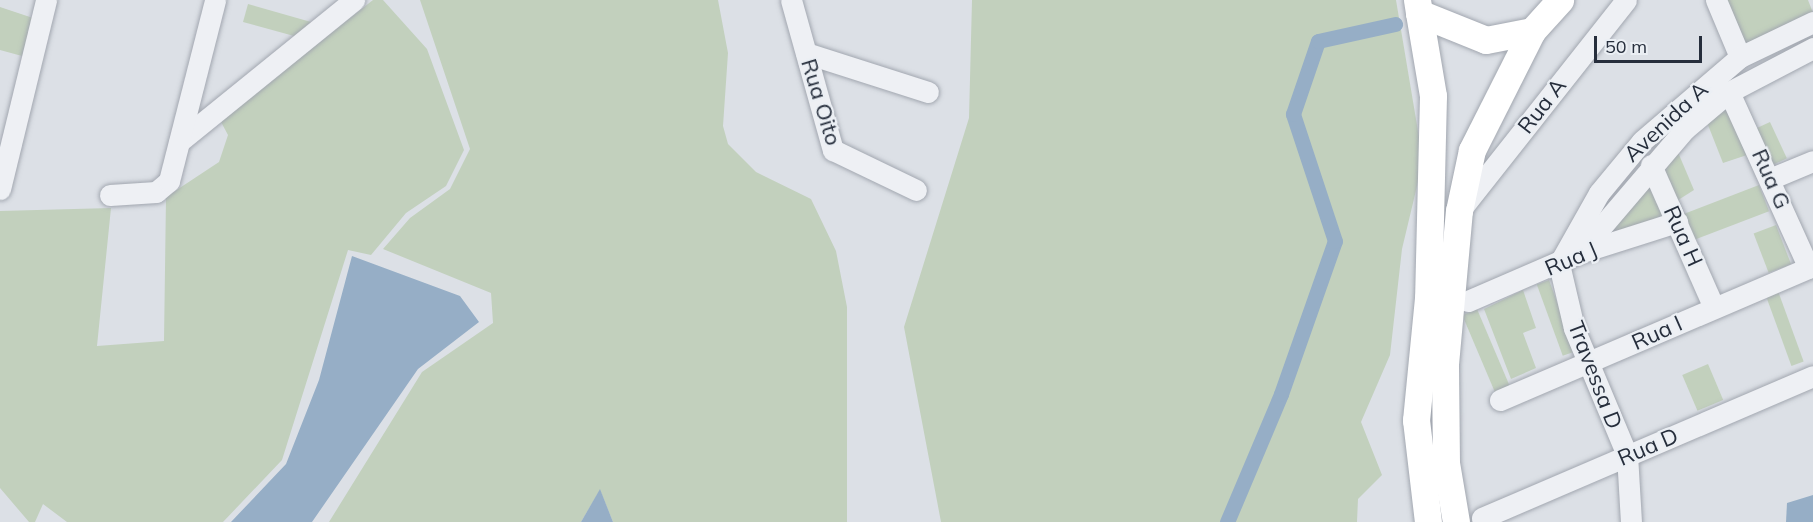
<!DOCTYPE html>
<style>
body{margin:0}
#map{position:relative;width:1813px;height:522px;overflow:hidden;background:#dce0e6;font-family:Mulish,sans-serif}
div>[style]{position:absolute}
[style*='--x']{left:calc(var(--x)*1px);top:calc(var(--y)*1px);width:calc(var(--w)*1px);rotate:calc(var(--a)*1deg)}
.green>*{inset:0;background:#c2d0bd;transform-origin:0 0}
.water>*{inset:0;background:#96aec6}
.canal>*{height:15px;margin:-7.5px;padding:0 7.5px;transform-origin:7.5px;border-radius:7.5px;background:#96aec6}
.roads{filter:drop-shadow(0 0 2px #a2a7b0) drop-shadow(0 0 2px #a2a7b0)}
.minor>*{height:21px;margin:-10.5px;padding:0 10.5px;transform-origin:10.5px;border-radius:10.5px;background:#eef0f4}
.major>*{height:27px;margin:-13.5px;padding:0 13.5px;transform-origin:13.5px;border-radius:13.5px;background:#fff}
span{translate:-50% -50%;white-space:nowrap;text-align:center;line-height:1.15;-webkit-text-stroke:4.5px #ebeff4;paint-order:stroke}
.street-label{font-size:22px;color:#262e3c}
.scale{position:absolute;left:1594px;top:36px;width:108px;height:27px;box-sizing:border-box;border:3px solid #262e3c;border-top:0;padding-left:8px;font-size:18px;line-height:21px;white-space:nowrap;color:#262e3c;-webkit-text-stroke:4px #ebeff4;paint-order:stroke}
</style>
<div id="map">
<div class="green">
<i style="clip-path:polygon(373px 0,383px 0,427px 49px,464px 150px,446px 186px,406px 213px,371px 255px,348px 250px,282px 460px,223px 522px,67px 522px,43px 504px,35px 522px,29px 522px,0 488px,0 211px,111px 208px,97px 346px,164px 341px,166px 197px,219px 162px,228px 135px,220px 120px)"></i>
<i style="clip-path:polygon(420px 0,718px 0,728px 53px,723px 126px,728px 144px,756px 172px,811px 199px,836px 251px,847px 307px,847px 522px,613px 522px,600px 490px,581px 522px,329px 522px,422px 372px,493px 323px,491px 293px,383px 249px,410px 218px,450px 189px,470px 149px)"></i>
<i style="clip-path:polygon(972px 0,1396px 0,1423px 161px,1402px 249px,1390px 355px,1361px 422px,1382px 475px,1358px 499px,1357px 522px,941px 522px,904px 327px,969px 118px)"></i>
<i style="clip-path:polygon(1722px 0,1808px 0,1813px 13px,1742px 47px)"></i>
<i style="clip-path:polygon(248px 4px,311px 22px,294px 36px,243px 22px)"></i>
<i style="clip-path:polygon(0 7px,33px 18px,22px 56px,0 50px)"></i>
<i style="clip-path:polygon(1725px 106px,1747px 155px,1723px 163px,1706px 120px)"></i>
<i style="left:1770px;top:122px;width:40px;height:18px;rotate:65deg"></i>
<i style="clip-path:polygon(1677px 150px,1694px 190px,1675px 202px,1658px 164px)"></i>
<i style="clip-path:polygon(1648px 179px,1664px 215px,1601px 240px)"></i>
<i style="left:1759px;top:185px;width:28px;height:82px;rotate:69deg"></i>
<i style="left:1776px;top:225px;width:42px;height:24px;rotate:69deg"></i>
<i style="left:1549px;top:280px;width:76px;height:13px;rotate:70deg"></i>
<i style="clip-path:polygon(1523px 290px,1536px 328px,1523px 333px,1536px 368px,1511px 379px,1484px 309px)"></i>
<i style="left:1778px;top:291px;width:75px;height:13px;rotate:70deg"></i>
<i style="left:1477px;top:309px;width:84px;height:16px;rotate:67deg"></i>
<i style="left:1708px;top:364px;width:39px;height:28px;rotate:67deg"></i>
</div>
<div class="water">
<i style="clip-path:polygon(352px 256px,460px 296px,479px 322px,418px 369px,312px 522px,231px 522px,286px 464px,319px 380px)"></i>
<i style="clip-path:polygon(600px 489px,613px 522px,581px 522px)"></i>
<i style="clip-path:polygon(1813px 495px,1813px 522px,1786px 522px,1787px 503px)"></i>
</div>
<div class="canal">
<i style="--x:1227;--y:522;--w:139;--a:-67.1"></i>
<i style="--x:1281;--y:394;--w:162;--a:-70.6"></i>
<i style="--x:1335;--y:241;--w:134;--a:-108.3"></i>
<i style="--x:1293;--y:114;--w:77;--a:-71.1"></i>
<i style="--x:1318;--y:41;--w:79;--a:-12.4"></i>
</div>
<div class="roads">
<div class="minor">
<i style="--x:791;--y:0;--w:156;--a:74.4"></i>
<i style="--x:833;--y:150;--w:92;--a:25.7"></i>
<i style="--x:1716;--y:0;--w:62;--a:67.2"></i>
<i style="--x:806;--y:53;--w:128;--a:17.7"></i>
<i style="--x:1729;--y:92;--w:193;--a:65.6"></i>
<i style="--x:180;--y:141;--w:224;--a:-39"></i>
<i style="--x:1651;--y:165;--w:156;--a:66.2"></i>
<i style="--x:1772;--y:178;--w:44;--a:-22.5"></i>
<i style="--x:0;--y:189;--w:195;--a:-76.3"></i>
<i style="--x:110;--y:195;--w:46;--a:-3.7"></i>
<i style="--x:156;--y:192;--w:17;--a:-40"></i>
<i style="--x:169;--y:181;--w:187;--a:-75.7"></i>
<i style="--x:1461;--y:209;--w:266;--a:-51.7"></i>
<i style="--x:1579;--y:253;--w:163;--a:-49.5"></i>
<i style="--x:1685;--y:129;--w:57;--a:-40.1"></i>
<i style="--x:1729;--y:92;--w:95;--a:-27.6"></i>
<i style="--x:1468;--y:301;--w:121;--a:-23.4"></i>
<i style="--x:1579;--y:253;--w:103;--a:-17.6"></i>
<i style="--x:1500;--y:400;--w:340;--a:-23.2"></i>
<i style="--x:1482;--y:518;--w:360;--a:-23.2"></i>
<i style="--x:1631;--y:522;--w:67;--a:-93.4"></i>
<i style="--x:1627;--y:455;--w:138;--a:-112.7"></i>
<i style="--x:1574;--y:328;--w:66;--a:-103.2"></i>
<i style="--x:1559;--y:264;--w:81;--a:-60.6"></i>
<i style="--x:1599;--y:193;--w:67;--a:-50.4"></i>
<i style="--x:1642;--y:141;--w:129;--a:-40.6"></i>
<i style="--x:1740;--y:57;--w:81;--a:-25.6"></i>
</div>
<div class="major">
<i style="--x:1417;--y:0;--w:13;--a:81"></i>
<i style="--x:1419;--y:13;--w:72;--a:21.9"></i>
<i style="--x:1486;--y:40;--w:47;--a:-11.1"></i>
<i style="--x:1532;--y:31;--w:42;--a:-47.9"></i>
<i style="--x:1419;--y:13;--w:84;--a:80.4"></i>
<i style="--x:1433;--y:96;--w:202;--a:91.4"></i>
<i style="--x:1428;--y:298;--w:123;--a:95.6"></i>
<i style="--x:1416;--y:420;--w:103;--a:83.3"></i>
<i style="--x:1456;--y:522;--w:60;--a:-99.6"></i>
<i style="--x:1446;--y:463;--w:99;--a:-90.6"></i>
<i style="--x:1445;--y:364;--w:154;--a:-84.8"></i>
<i style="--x:1459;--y:211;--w:62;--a:-78"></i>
<i style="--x:1472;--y:150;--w:133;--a:-63.2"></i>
</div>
</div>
<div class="street-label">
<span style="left:821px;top:102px;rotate:73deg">Rua Oito</span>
<span style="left:1542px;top:106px;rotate:-52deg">Rua A</span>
<span style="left:1666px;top:122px;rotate:-43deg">Avenida A</span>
<span style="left:1771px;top:179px;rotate:66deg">Rua G</span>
<span style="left:1683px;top:236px;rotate:66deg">Rua H</span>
<span style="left:1571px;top:259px;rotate:-23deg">Rua J</span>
<span style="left:1657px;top:333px;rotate:-24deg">Rua I</span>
<span style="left:1595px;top:375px;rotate:69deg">Travessa D</span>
<span style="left:1648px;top:447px;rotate:-23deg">Rua D</span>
</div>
<div class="scale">50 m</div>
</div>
